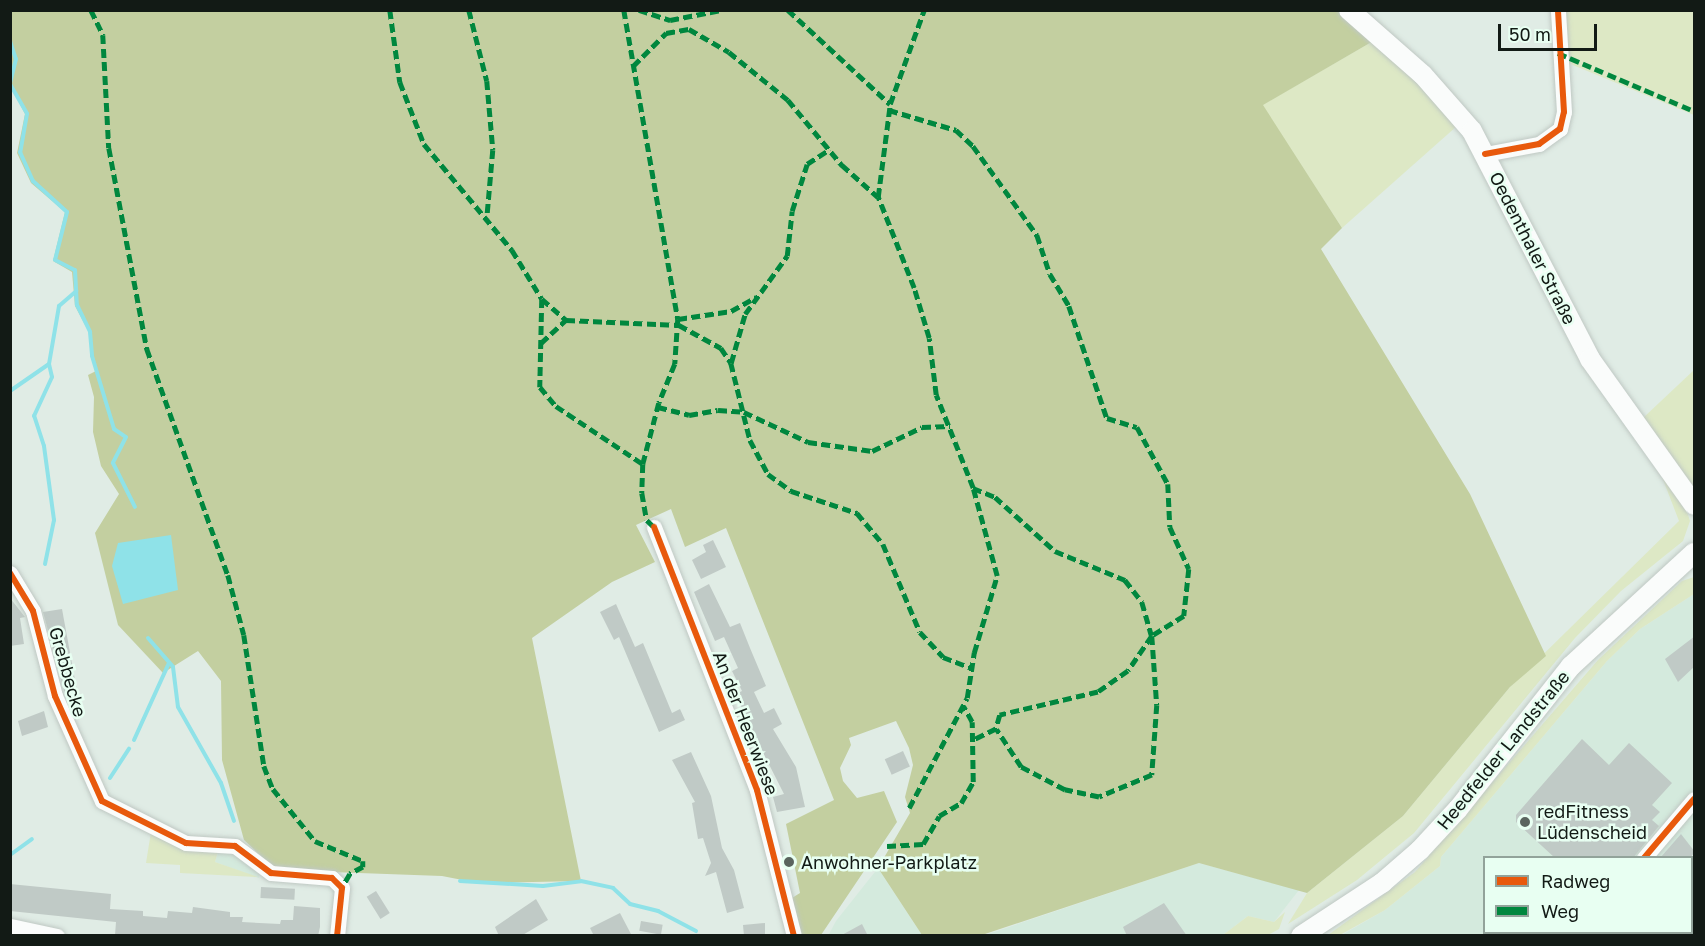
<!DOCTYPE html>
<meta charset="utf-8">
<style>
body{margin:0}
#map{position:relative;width:1705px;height:946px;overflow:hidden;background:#e0ece5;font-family:"Golos Text",sans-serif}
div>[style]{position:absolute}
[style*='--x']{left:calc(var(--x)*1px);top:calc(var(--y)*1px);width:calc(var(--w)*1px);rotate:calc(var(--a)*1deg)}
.built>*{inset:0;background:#d4eadd}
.green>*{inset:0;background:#dde8c5}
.forest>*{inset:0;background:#c3cfa0}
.water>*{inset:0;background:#8fe2e8}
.stream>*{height:4px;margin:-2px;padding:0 2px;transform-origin:2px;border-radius:2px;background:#8fe2e8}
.building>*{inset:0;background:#c0cac6;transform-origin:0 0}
.roads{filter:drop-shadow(0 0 2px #bfc8c3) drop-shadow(0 0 2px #bfc8c3)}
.minor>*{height:15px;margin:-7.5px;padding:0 7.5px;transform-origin:7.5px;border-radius:7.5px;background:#fafcfb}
.major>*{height:20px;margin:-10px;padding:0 10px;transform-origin:10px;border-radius:10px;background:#fafcfb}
.quiet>*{height:4.5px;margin-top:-2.25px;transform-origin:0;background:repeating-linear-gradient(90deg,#00873e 0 9px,transparent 0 13.5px)}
.cycleway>*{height:6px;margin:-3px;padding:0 3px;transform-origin:3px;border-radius:3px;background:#e8590c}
.dots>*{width:16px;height:16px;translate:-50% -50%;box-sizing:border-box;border:3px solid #e8fff2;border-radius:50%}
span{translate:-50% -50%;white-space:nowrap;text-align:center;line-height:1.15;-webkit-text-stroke:5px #e8fff2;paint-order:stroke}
.street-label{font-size:18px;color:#121a15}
.poi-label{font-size:18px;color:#121a15}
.left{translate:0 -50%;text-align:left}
.frame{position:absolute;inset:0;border:12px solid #121a15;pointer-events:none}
.legend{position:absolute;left:1483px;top:856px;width:210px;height:78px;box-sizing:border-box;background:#e8fff2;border:2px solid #92a39a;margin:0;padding:8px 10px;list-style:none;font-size:18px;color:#121a15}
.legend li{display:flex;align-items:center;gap:12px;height:30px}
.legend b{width:30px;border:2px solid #92a39a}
.scale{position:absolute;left:1498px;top:24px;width:99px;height:27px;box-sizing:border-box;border:3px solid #121a15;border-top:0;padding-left:8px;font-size:18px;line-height:21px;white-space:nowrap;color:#121a15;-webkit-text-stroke:4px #e8fff2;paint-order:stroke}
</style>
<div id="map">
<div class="built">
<i style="clip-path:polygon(1694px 594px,1692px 914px,1692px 858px,1484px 858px,1484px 932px,1681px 935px,1340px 936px,1385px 910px,1440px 866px,1441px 857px,1607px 661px,1640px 629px)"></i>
<i style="clip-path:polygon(231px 851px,260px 869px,259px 878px,215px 862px,218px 852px)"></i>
<i style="clip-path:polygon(1199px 863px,1299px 890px,1274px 922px,1248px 916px,1223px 935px,982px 936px)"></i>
<i style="clip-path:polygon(878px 868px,922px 935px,828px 936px,836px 921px)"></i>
</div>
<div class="green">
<i style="clip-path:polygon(1561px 11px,1694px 11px,1694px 115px,1563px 61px)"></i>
<i style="clip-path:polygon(1375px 40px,1408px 69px,1457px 126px,1342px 228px,1262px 105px)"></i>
<i style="clip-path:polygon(1694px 370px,1694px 490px,1643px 418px)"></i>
<i style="clip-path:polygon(1657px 464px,1684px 502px,1690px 521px,1683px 541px,1621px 591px,1575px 638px,1414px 833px,1357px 880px,1288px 924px,1307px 893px,1403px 816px,1510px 687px,1679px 521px)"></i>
<i style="clip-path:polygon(1694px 577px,1694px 594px,1640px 629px,1607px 661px,1441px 857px,1440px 866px,1385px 910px,1340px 935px,1328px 935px,1415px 872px,1598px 660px,1682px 581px)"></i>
<i style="clip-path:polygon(151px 832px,218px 852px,215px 862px,258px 877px,180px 873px,180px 865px,146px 863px)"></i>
<i style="clip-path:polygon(1285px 912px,1279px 929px,1268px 935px,1223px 935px,1248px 916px,1274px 922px)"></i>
</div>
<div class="forest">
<i style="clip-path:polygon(10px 11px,1338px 11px,1375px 40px,1263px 105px,1342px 228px,1321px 249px,1470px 494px,1546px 656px,1510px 687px,1403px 816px,1307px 893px,1199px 863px,982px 935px,922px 935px,878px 868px,910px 813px,905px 797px,913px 765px,909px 748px,896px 721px,849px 738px,851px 745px,840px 768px,843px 781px,857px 798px,884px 791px,897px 822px,821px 935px,799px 935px,792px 898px,800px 893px,786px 824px,834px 800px,726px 528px,685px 547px,671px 509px,636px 525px,655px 562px,612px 582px,532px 638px,581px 881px,478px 883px,442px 876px,276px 870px,244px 840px,222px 760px,221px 681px,198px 651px,163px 673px,118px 625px,95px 533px,119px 494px,101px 466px,93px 432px,94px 397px,88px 375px,96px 371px,89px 332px,75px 306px,72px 272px,53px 261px,65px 212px,31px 183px,17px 153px,25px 114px,11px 87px)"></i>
</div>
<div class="water">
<i style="clip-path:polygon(171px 535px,178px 590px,123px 604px,112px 566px,118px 543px)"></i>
</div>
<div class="stream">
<i style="--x:10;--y:41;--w:19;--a:72"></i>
<i style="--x:16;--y:59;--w:25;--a:104"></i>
<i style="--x:10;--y:84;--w:34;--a:60"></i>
<i style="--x:27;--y:114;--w:39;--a:100"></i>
<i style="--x:20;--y:152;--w:32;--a:66"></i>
<i style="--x:33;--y:181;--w:46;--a:42.4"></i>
<i style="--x:67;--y:212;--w:49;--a:104"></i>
<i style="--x:55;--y:260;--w:22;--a:27"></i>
<i style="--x:75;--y:270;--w:35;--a:87"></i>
<i style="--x:77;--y:305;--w:30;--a:64"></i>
<i style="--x:90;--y:332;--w:24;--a:85"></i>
<i style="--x:92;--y:356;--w:76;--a:73.2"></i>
<i style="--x:114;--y:429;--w:14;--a:34"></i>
<i style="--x:126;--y:437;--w:29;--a:117"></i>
<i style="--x:113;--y:463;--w:49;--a:63.4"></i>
<i style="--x:10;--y:391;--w:47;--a:-34.7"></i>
<i style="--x:49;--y:364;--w:59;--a:-80.2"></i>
<i style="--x:59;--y:306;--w:23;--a:-41"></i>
<i style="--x:45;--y:564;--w:45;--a:-78.4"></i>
<i style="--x:54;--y:520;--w:75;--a:-97.7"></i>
<i style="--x:44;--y:446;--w:32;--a:-108"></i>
<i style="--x:34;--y:416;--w:43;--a:-65.2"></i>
<i style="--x:52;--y:377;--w:13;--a:-103"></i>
<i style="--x:148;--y:638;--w:38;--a:49"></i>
<i style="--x:173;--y:667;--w:40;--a:82.9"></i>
<i style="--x:178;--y:707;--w:87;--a:60.5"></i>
<i style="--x:221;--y:783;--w:40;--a:71.1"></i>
<i style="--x:134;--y:740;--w:85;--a:-65.6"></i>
<i style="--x:110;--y:778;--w:35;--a:-57"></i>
<i style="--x:10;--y:855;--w:27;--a:-36"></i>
<i style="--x:460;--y:881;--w:83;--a:3.4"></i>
<i style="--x:543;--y:886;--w:38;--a:-7"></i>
<i style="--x:581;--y:881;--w:33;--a:12"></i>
<i style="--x:613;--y:888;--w:23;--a:43"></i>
<i style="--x:630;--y:904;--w:29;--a:14"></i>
<i style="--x:658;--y:911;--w:43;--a:27.8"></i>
</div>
<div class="building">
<i style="clip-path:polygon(713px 540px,726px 567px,701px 579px,692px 560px,706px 552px,703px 545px)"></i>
<i style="clip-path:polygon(709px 584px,730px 627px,740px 623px,750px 648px,766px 686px,754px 692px,764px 713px,774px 708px,782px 724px,773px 729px,796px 767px,805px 807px,777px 812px,773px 797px,784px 794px,749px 725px,741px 724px,746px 718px,736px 694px,742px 691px,732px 671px,738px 668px,724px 637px,715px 641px,694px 592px)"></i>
<i style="clip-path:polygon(10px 598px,25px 617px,20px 618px,24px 644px,10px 646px)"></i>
<i style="clip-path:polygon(616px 604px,635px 647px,643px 643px,672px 713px,680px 709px,685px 720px,659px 732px,619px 637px,614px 640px,600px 612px)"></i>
<i style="clip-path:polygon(62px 609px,77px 691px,65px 694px,43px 612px)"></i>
<i style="clip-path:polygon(1695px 636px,1695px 666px,1678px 682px,1665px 659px)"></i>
<i style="clip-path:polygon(44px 711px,48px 727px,22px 736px,18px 721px)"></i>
<i style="clip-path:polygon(1582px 739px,1609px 765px,1629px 743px,1672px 783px,1652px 805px,1660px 812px,1652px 820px,1659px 826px,1633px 858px,1555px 858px,1516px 822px,1516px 815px)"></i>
<i style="left:903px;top:751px;width:17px;height:20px;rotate:66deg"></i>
<i style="clip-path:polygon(691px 752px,711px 796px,722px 848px,734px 870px,744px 908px,727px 913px,716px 872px,705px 876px,711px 863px,703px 838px,698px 839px,692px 803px,695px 802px,672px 760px)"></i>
<i style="clip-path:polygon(1681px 834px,1695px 852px,1690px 858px,1660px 858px)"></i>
<i style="clip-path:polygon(10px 884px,111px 894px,110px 909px,143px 911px,143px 916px,167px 918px,168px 911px,192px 913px,193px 907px,230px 912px,230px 917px,243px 917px,242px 922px,280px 924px,281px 920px,293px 920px,294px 906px,320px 908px,320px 927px,318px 936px,115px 935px,116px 922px,10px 911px)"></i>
<i style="left:261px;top:887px;width:34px;height:11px;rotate:3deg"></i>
<i style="left:376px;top:891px;width:26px;height:11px;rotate:58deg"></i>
<i style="clip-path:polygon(536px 899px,548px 920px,521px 936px,499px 936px,495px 927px)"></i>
<i style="clip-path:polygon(1164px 903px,1187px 936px,1127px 936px,1123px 927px)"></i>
<i style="clip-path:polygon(620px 913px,632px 936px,594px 936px,590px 928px)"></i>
<i style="left:641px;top:921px;width:22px;height:10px;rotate:10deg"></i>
<i style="clip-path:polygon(765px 923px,765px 936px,744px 936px,743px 925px)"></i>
<i style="clip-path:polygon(862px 924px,868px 936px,840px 936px)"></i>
</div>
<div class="roads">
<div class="minor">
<i style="--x:1485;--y:154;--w:55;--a:-10.5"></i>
<i style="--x:1539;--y:144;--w:26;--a:-36"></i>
<i style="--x:1560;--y:129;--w:17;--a:-77"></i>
<i style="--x:1564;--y:112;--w:102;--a:-93.4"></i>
<i style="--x:654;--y:527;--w:282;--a:68.6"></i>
<i style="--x:757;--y:790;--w:151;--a:75.8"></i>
<i style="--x:10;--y:573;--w:44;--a:58.8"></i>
<i style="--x:33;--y:611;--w:88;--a:75.5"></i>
<i style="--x:55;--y:696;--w:115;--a:65.9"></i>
<i style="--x:102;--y:801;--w:94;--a:26.6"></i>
<i style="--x:186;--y:843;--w:49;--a:3.5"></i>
<i style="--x:235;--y:846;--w:45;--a:36.9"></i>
<i style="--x:271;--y:873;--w:61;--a:4.7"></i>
<i style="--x:332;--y:878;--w:14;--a:45"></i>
<i style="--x:342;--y:888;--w:48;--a:95.9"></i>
<i style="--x:1644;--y:858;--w:77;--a:-49.7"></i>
<i style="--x:10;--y:926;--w:48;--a:12"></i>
<i style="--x:1566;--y:936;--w:6;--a:-45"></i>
</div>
<div class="major">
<i style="--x:1349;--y:10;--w:98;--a:41.3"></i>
<i style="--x:1423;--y:75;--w:74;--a:48.8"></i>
<i style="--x:1472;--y:131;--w:257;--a:62.6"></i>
<i style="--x:1590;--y:359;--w:179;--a:54.5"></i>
<i style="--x:1301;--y:936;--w:97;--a:-33.2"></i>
<i style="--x:1382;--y:883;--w:50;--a:-41"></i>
<i style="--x:1420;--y:850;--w:56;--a:-47.2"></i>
<i style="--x:1458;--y:809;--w:182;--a:-51.7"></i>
<i style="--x:1571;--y:666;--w:167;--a:-42.6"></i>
</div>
</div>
<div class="quiet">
<i style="--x:91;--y:10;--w:28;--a:64"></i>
<i style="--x:103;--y:35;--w:113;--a:87"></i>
<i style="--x:109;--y:148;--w:205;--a:79.3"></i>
<i style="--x:147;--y:349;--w:240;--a:70.3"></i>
<i style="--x:228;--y:575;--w:62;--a:75.1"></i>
<i style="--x:244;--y:635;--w:133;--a:81.3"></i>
<i style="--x:264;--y:766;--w:25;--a:69"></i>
<i style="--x:273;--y:789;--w:67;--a:51.1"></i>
<i style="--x:315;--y:841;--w:52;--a:22.6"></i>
<i style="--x:363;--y:861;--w:6;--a:90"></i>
<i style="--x:363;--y:867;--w:15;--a:152"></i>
<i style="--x:350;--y:874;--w:16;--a:120"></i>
<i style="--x:390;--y:10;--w:73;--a:82.1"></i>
<i style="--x:400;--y:82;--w:66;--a:68.8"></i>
<i style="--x:424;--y:144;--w:138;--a:50.3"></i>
<i style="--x:512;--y:250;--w:57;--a:58.5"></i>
<i style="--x:542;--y:299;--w:32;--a:41"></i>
<i style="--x:566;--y:320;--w:113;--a:2.5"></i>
<i style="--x:679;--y:325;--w:48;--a:28.7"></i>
<i style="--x:721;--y:348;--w:18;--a:56"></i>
<i style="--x:731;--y:363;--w:79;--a:76.1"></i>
<i style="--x:750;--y:440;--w:38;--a:62"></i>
<i style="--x:768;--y:474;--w:29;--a:36"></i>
<i style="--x:791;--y:491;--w:70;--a:18.4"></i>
<i style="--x:857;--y:513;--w:40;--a:50"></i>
<i style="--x:883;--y:544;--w:95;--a:67.2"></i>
<i style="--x:920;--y:632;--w:34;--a:47"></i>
<i style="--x:943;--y:657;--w:30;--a:21"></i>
<i style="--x:469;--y:10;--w:73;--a:75.8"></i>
<i style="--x:487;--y:81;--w:69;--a:85"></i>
<i style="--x:493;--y:150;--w:68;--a:95"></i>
<i style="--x:624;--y:10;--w:314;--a:80.1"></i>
<i style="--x:678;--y:319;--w:45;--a:93.8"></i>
<i style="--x:675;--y:364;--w:42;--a:112.3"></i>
<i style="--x:659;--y:403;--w:63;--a:104.7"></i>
<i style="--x:643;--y:464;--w:29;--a:92"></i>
<i style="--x:642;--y:493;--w:27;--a:80"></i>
<i style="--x:647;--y:520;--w:10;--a:45"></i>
<i style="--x:639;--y:10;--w:33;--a:18"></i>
<i style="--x:670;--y:20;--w:52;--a:-11.1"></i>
<i style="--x:788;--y:10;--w:139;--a:42.7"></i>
<i style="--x:1558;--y:53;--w:148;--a:23.1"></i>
<i style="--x:633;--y:66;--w:47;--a:-45"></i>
<i style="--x:666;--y:33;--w:23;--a:-10"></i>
<i style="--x:689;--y:29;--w:46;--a:29.9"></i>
<i style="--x:729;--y:52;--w:76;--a:39.1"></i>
<i style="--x:788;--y:100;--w:85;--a:50.3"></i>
<i style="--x:842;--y:165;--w:48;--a:41.6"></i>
<i style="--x:889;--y:110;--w:70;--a:16.6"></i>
<i style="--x:956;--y:130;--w:23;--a:43"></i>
<i style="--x:973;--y:146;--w:110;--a:54.3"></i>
<i style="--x:1037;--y:235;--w:41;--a:71.6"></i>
<i style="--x:1050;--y:274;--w:37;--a:59"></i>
<i style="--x:1069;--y:306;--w:118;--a:71.3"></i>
<i style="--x:1107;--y:418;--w:31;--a:17"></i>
<i style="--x:1137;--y:427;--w:65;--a:61.5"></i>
<i style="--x:1168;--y:484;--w:43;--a:87.3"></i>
<i style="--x:1170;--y:527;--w:46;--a:65.7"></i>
<i style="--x:1189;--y:569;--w:47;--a:96.1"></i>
<i style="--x:1184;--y:616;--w:38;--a:148"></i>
<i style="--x:1152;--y:636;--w:42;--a:124.4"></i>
<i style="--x:1128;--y:671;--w:37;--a:145"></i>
<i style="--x:1098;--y:692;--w:101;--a:166.8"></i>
<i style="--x:1000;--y:715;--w:15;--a:106"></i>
<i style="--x:996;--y:729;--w:25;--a:154"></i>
<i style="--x:542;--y:299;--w:88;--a:91.3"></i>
<i style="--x:540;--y:387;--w:25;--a:50"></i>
<i style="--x:556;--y:406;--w:105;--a:33.7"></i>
<i style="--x:678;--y:319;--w:54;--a:-8.6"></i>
<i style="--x:731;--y:311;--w:29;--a:-29"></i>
<i style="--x:541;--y:343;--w:34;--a:-43"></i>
<i style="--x:731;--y:363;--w:51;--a:-74.1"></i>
<i style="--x:745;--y:314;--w:72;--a:-54.1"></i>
<i style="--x:787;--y:256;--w:45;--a:-83.7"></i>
<i style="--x:792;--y:211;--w:49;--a:-72.3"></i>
<i style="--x:807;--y:164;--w:27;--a:-33"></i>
<i style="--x:658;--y:407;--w:32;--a:14"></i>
<i style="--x:689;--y:415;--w:29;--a:-10"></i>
<i style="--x:718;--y:410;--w:26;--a:4"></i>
<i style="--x:744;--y:412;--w:71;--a:25.1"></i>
<i style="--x:808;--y:442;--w:65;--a:8"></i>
<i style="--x:872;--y:451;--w:55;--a:-25.6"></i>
<i style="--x:922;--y:427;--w:28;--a:-2"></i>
<i style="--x:973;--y:488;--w:24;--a:22"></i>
<i style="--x:995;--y:497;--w:81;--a:42"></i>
<i style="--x:1055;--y:551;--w:76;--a:22.5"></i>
<i style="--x:1125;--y:580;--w:28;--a:52"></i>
<i style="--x:1142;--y:602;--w:35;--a:74"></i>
<i style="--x:1152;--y:636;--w:69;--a:85.9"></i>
<i style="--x:1157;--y:705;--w:70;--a:94.1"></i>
<i style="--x:1152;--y:775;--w:57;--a:157.5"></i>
<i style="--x:1099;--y:797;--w:35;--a:-168"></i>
<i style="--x:1065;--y:790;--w:50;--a:-152.4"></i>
<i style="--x:1021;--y:767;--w:45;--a:-123.3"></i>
<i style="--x:909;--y:808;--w:124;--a:-62.2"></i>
<i style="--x:967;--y:698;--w:46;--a:-81.2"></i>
<i style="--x:974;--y:653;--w:80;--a:-73.4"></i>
<i style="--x:997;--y:576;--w:91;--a:-105.3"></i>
<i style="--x:973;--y:488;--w:100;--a:-111.7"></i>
<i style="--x:936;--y:395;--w:57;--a:-97"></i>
<i style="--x:929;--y:338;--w:52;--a:-106.7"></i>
<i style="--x:914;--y:288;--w:98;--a:-111.6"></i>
<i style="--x:878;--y:197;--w:94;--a:-82.6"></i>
<i style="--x:890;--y:104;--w:100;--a:-70.1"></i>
<i style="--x:887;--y:846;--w:36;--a:-3"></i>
<i style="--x:923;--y:844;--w:32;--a:-60"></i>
<i style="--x:939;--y:816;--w:26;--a:-31"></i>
<i style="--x:961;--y:803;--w:24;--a:-60"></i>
<i style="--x:973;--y:782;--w:60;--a:-91"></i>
<i style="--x:972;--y:722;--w:18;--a:-119"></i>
</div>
<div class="cycleway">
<i style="--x:1485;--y:154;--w:55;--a:-10.5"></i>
<i style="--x:1539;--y:144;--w:26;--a:-36"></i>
<i style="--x:1560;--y:129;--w:17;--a:-77"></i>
<i style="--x:1564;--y:112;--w:102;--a:-93.4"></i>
<i style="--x:654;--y:527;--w:282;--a:68.6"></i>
<i style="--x:757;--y:790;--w:151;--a:75.8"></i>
<i style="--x:10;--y:573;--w:44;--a:58.8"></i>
<i style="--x:33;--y:611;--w:88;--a:75.5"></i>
<i style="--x:55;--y:696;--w:115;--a:65.9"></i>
<i style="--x:102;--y:801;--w:94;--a:26.6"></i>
<i style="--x:186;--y:843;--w:49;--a:3.5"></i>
<i style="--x:235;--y:846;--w:45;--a:36.9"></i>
<i style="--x:271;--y:873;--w:61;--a:4.7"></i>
<i style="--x:332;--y:878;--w:14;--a:45"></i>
<i style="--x:342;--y:888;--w:48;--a:95.9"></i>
<i style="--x:1644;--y:858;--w:77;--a:-49.7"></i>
</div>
<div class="dots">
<i style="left:1525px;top:822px;background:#5a645e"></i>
<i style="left:789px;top:862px;background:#5a645e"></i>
</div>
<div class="street-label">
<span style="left:1533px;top:248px;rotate:63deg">Oedenthaler Straße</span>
<span style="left:68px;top:672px;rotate:74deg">Grebbecke</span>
<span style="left:746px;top:723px;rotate:69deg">An der Heerwiese</span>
<span style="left:1503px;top:750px;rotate:-51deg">Heedfelder Landstraße</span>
</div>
<div class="poi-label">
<span class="left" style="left:1537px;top:822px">redFitness<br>Lüdenscheid</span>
<span class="left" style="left:801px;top:862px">Anwohner-Parkplatz</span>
</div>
<div class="frame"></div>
<ul class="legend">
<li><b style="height:8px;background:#e8590c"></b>Radweg</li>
<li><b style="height:8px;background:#00873e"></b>Weg</li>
</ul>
<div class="scale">50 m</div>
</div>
